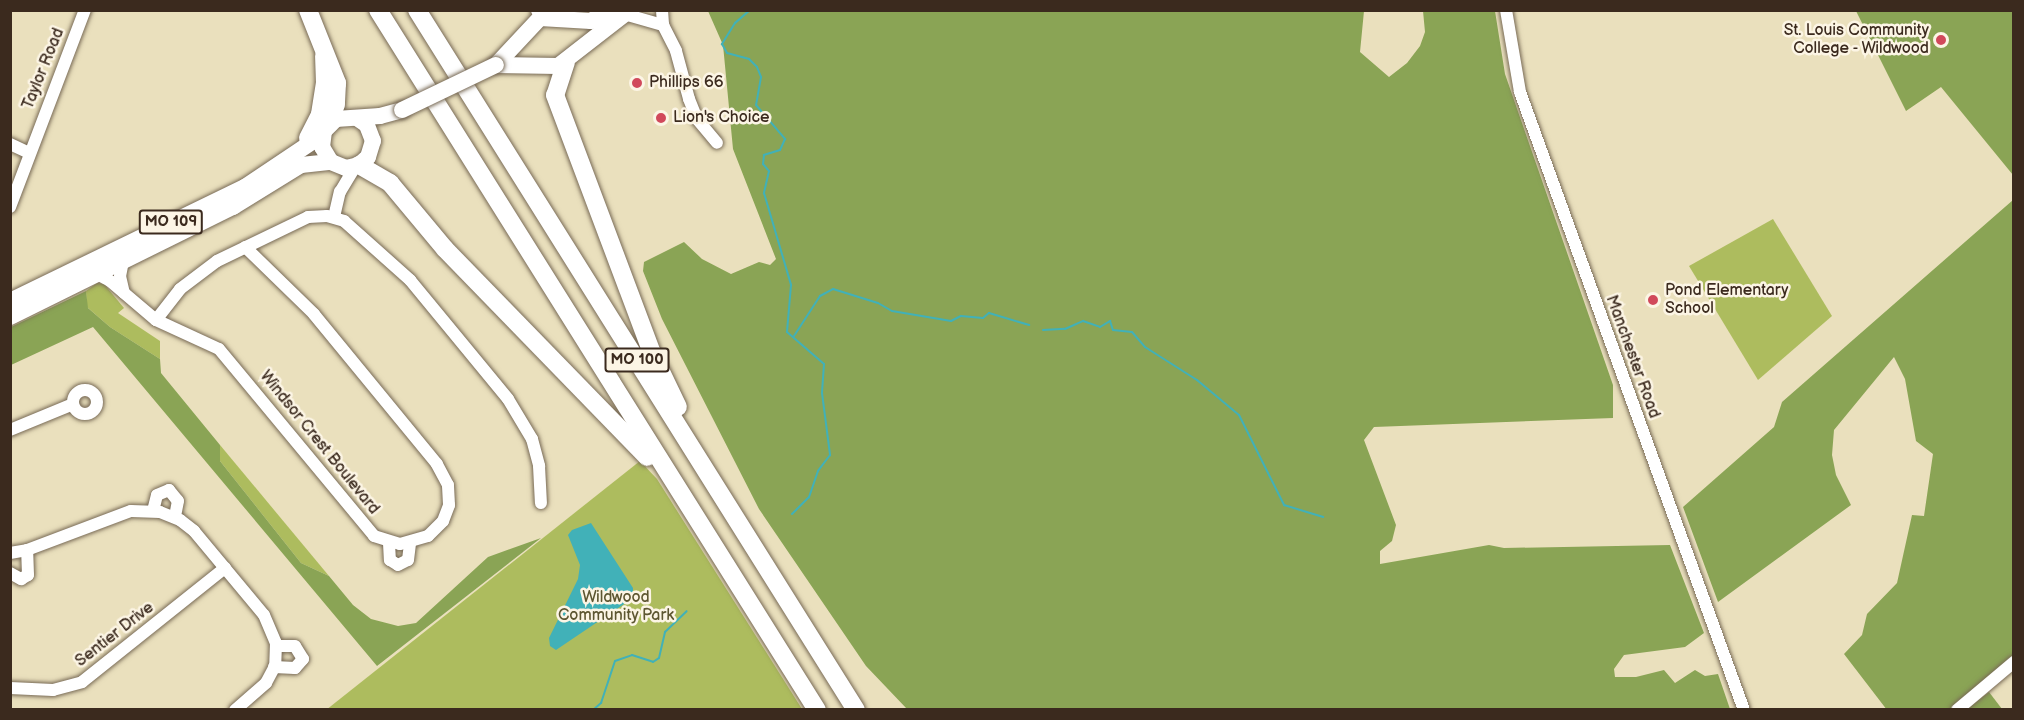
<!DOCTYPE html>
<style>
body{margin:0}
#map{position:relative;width:2024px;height:720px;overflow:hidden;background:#eae0bd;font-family:"Balsamiq Sans",sans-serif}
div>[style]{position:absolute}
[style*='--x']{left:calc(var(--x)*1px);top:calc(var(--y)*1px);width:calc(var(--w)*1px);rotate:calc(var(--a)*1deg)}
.green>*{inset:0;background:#adbc5e}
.forest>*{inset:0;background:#8aa455}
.water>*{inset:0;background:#41b1b8}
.stream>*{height:2px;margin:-1px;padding:0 1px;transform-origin:1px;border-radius:1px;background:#41b1b8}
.roads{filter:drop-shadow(0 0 2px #786a56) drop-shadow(0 0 2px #786a56)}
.minor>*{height:12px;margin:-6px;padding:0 6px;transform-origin:6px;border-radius:6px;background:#fff}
.minor>.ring{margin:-6px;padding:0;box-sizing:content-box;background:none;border:12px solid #fff;border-radius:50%}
.major>*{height:16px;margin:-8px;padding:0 8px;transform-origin:8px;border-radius:8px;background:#fff}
.highway>*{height:18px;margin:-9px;padding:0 9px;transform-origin:9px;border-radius:9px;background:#fff}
.bridges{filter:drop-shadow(0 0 2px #786a56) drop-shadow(0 0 2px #786a56)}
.major-bridge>*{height:16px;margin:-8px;padding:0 8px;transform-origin:8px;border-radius:8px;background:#fff}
.dots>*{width:16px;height:16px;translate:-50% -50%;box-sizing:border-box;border:3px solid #fcf5e5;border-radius:50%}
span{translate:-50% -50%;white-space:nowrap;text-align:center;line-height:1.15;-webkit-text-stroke:5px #fcf5e5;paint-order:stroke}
.shield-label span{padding:2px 4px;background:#fcf5e5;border:2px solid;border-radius:4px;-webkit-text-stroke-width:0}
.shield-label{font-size:15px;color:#3b2a1e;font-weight:700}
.poi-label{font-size:16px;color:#3b2a1e}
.right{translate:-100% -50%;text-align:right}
.left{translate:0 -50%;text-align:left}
.street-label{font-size:16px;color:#3b2a1e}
.park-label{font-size:16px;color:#5d5631}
.frame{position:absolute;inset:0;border:12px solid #3b2a1e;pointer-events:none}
</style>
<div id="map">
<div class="green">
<i style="clip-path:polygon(1773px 219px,1832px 316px,1758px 380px,1689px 266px)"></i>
<i style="clip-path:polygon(97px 283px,104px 284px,124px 308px,118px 313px,160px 341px,160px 359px,110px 327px,87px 307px,86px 291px)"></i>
<i style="clip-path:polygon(220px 445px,329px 576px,301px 563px,220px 461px)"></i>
<i style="clip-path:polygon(640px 461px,657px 479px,802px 709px,326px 710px)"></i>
</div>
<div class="forest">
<i style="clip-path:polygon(708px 11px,1364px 11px,1360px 52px,1389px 77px,1407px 63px,1420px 46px,1425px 32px,1423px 11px,1495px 11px,1505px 74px,1613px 385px,1613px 418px,1374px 427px,1364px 440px,1396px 525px,1392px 541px,1380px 551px,1380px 564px,1489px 545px,1504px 548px,1670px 545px,1704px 633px,1685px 647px,1624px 655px,1614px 669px,1615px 677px,1636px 677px,1664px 670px,1675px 683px,1695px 670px,1705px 676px,1718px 674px,1730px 709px,907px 709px,866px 666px,759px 509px,662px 319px,643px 271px,644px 262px,684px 242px,702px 259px,731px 274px,759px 262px,770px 265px,776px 259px,733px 149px,723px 45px)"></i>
<i style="clip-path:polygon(1856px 11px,2013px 11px,2013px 175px,1941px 87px,1906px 111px)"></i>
<i style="clip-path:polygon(2013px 200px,2013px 657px,1951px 709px,1887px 710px,1844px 654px,1862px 635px,1867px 614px,1897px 583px,1912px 515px,1924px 516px,1933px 454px,1916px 441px,1905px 379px,1894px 357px,1834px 430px,1832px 455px,1836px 475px,1851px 505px,1718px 602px,1683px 507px,1774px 427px,1782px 402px)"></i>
<i style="clip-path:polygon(86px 291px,88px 308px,110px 327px,160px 359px,161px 373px,220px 445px,220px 461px,301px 563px,329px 576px,353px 605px,371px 619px,398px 626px,416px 623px,488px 557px,541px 538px,377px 666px,93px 327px,11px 365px,11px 327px)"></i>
<i style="clip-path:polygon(1989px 692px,2002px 709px,1967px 709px)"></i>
</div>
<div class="water">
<i style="clip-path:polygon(591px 523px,633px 588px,633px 598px,556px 650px,550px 646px,549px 638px,578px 579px,580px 565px,568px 535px,572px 530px)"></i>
</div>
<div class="stream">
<i style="--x:750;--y:10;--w:20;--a:139"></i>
<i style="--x:735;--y:23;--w:25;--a:122"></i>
<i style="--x:722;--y:44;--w:10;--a:61"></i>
<i style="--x:727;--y:53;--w:23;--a:15"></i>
<i style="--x:749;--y:59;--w:11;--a:45"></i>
<i style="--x:757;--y:67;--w:11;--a:68"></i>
<i style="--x:761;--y:77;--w:28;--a:100"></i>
<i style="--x:756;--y:105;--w:45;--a:49.5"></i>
<i style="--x:785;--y:139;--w:12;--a:114"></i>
<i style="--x:780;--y:150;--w:17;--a:163"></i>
<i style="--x:764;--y:155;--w:9;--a:96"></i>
<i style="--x:763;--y:164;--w:9;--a:49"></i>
<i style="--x:769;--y:171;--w:23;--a:103"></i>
<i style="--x:764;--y:193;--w:96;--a:73.6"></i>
<i style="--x:791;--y:285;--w:47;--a:94.9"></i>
<i style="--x:787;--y:332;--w:49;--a:40.9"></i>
<i style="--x:824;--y:364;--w:29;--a:94"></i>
<i style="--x:822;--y:393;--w:63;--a:82.6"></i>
<i style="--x:830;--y:455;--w:20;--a:127"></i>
<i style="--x:818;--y:471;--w:28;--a:109"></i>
<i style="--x:809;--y:497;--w:24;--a:135"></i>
<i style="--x:1043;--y:330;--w:22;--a:-3"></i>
<i style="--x:1065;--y:329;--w:20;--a:-24"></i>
<i style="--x:1083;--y:321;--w:18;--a:19"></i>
<i style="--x:1100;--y:327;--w:12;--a:-31"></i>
<i style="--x:1110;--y:321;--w:9;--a:72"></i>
<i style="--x:1113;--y:330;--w:19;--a:6"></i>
<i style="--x:1132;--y:332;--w:20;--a:49"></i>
<i style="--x:1145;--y:347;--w:62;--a:32.4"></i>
<i style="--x:1197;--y:380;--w:55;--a:39.8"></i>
<i style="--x:1239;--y:415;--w:101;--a:63.4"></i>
<i style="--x:1284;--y:505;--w:41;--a:17.1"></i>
<i style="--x:794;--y:336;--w:48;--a:-57"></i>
<i style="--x:820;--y:296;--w:15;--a:-28"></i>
<i style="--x:833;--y:289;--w:47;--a:17.3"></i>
<i style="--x:878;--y:303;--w:16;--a:30"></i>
<i style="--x:892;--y:311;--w:60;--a:9.6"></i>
<i style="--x:951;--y:321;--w:11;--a:-27"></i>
<i style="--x:961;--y:316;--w:22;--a:5"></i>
<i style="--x:983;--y:318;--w:8;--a:-40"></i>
<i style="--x:989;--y:313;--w:42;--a:16.7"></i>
<i style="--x:593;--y:710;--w:11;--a:-41"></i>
<i style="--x:601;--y:703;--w:44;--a:-71.6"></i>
<i style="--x:615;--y:661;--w:18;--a:-19"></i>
<i style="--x:632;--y:655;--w:22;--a:18"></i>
<i style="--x:653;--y:662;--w:7;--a:-34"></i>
<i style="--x:659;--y:658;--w:27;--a:-77"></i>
<i style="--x:665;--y:632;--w:30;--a:-44"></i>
</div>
<div class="roads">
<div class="minor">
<i style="--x:662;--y:10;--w:15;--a:86"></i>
<i style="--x:663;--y:25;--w:29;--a:63"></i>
<i style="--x:676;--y:51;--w:50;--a:74.8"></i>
<i style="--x:689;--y:99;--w:22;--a:68"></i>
<i style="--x:697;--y:119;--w:31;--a:50"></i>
<i style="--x:1506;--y:10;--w:83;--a:80.3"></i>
<i style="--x:1520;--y:92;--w:657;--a:70.08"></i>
<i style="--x:624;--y:14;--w:41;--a:15.8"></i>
<i style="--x:10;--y:144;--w:21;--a:25"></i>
<i style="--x:10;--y:207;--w:211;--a:-69.2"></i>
<i style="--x:334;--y:217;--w:26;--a:-77"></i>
<i style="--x:340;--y:192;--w:29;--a:-59"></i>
<i style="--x:123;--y:261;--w:15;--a:101"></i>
<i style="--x:120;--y:276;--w:17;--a:77"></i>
<i style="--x:97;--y:274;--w:15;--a:28"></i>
<i style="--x:110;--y:281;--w:60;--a:40.3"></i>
<i style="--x:156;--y:320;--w:69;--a:24.7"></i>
<i style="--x:219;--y:349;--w:243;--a:50.3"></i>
<i style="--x:374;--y:536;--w:27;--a:17"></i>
<i style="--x:400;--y:544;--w:29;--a:-16"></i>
<i style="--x:428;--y:536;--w:21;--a:-45"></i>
<i style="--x:443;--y:521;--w:17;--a:-69"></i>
<i style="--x:449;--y:505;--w:20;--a:-93"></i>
<i style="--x:448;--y:485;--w:24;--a:-118"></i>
<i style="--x:437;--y:464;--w:194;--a:-129.4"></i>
<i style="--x:314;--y:314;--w:96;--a:-135.8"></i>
<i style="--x:156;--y:320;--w:39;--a:-52"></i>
<i style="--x:180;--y:289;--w:46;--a:-37.1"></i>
<i style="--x:217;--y:261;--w:101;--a:-25.8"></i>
<i style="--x:308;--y:217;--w:19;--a:-3"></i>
<i style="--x:327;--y:216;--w:18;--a:16"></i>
<i style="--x:344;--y:221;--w:89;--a:41.8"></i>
<i style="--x:410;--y:280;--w:154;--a:50.5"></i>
<i style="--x:508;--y:399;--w:47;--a:59"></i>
<i style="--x:532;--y:439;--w:28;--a:75"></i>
<i style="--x:539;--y:466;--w:37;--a:87"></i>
<i class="ring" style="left:73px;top:390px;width:12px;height:12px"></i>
<i style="--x:10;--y:430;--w:68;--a:-22.4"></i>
<i style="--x:153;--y:511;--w:16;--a:-76"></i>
<i style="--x:157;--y:495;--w:13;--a:-23"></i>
<i style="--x:169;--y:490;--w:14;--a:51"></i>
<i style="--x:178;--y:501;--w:16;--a:101"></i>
<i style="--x:389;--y:543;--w:17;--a:87"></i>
<i style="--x:390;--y:560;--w:9;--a:32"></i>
<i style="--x:398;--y:565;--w:11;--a:-27"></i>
<i style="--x:408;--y:560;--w:17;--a:-83"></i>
<i style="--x:10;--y:553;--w:17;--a:-10"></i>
<i style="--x:27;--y:550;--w:111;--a:-20.6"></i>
<i style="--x:131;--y:511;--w:29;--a:2"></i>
<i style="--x:160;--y:512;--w:22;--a:22"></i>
<i style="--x:180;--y:520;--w:18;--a:38"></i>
<i style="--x:194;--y:531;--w:109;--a:50.2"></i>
<i style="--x:264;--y:615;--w:30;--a:67"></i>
<i style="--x:276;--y:643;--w:23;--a:92"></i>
<i style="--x:275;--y:666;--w:19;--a:118"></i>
<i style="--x:266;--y:683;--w:41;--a:138.9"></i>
<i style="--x:10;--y:573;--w:13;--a:29"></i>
<i style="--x:21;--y:579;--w:8;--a:-30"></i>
<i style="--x:28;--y:575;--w:25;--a:-92"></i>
<i style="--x:274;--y:667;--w:21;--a:3"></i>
<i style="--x:295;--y:668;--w:12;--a:-48"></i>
<i style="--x:303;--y:659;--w:15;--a:-122"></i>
<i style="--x:295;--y:646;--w:19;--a:180"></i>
<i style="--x:10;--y:688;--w:43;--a:2.7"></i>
<i style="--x:53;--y:690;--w:30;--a:-15"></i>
<i style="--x:82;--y:682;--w:183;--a:-38.6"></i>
<i style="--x:1957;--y:710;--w:75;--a:-40.1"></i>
</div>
<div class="major">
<i style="--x:496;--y:65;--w:62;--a:0.9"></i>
<i style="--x:558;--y:66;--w:91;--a:-37.9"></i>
<i style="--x:496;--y:65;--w:64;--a:-46.9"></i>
<i style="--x:540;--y:18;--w:51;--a:3.4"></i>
<i style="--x:591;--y:21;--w:20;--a:-33"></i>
<i style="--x:324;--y:131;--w:16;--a:97"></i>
<i style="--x:322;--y:147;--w:17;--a:59"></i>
<i style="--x:331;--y:162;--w:16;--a:22"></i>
<i style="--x:346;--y:168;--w:13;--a:-13"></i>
<i style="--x:359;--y:165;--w:12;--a:-42"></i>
<i style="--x:368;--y:157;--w:17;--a:-73"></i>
<i style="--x:373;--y:141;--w:17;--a:-111"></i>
<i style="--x:367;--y:125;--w:12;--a:-145"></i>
<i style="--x:307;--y:138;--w:27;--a:-63"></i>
<i style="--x:319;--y:114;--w:31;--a:-81"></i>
<i style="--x:324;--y:83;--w:27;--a:-92"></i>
<i style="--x:10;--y:301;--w:261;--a:-25.9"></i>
<i style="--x:245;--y:187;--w:84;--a:-33.9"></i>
<i style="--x:315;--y:140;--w:30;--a:-45"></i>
<i style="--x:336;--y:119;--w:44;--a:-3.9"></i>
<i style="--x:380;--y:116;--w:23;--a:-15"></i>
<i style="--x:10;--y:317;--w:249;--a:-26.3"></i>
<i style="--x:233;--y:207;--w:80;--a:-31.7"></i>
<i style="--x:301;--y:165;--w:30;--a:-6"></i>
</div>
<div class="highway">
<i style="--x:308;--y:10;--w:79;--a:68.3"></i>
<i style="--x:337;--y:83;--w:21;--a:93"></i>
<i style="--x:336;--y:104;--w:21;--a:109"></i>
<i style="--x:378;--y:10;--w:826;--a:57.91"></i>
<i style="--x:417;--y:10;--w:826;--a:57.91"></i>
<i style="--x:540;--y:10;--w:14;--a:25"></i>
<i style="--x:566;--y:62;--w:35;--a:108"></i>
<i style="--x:555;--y:95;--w:273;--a:69.4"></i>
<i style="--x:651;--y:351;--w:62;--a:64.3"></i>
<i style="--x:359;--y:165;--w:36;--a:30"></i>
<i style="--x:390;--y:183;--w:86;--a:50.2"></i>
<i style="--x:445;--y:249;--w:290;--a:45.8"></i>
</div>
</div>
<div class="bridges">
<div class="major-bridge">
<i style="--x:402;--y:110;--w:104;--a:-25.6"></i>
</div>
</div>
<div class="dots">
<i style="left:1941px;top:40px;background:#d1495b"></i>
<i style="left:637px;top:83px;background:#d1495b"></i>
<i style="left:661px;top:118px;background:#d1495b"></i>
<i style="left:1653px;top:300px;background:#d1495b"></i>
</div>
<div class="shield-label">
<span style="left:171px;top:222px">MO 109</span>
<span style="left:637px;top:360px">MO 100</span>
</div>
<div class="poi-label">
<span class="right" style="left:1929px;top:40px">St. Louis Community<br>College - Wildwood</span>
<span class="left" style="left:649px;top:83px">Phillips 66</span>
<span class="left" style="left:673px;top:118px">Lion's Choice</span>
<span class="left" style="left:1665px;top:300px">Pond Elementary<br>School</span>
</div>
<div class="street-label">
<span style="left:44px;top:69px;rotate:-68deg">Taylor Road</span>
<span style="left:1632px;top:357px;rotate:70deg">Manchester Road</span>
<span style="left:319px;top:443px;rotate:51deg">Windsor Crest Boulevard</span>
<span style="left:115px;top:635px;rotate:-38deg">Sentier Drive</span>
</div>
<div class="park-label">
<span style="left:616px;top:607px">Wildwood<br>Community Park</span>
</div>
<div class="frame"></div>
</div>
